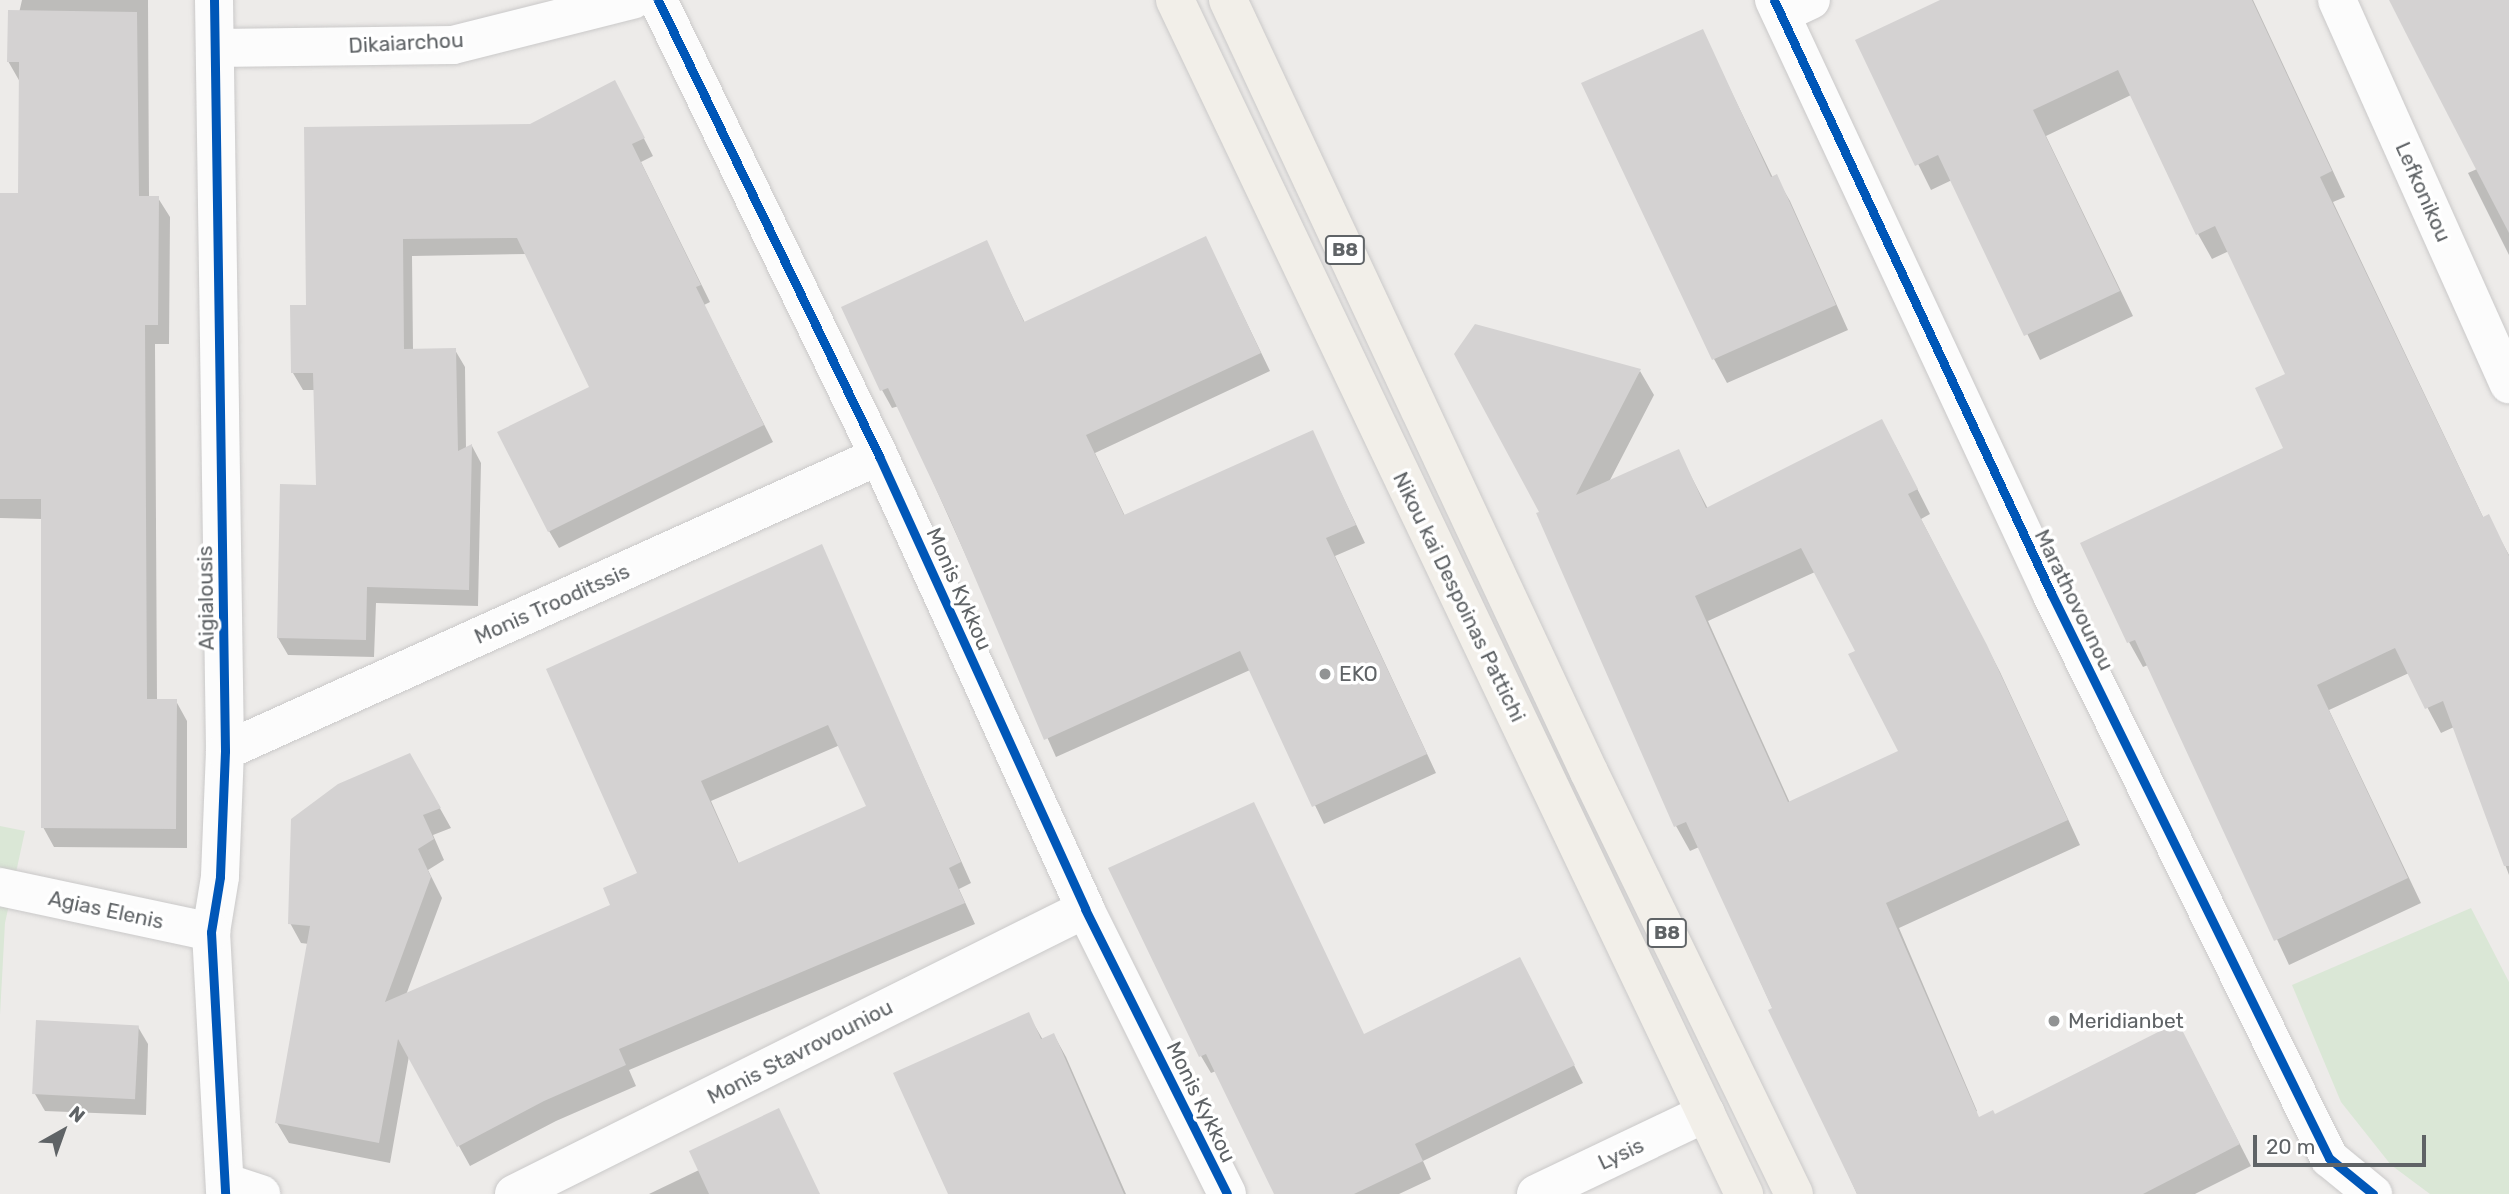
<!DOCTYPE html>
<style>
body{margin:0}
#map{position:relative;width:2509px;height:1194px;overflow:hidden;background:#edebe9;font-family:Rubik,sans-serif}
div>[style]{position:absolute}
[style*='--x']{left:calc(var(--x)*1px);top:calc(var(--y)*1px);width:calc(var(--w)*1px);rotate:calc(var(--a)*1deg)}
.green>*{inset:0;background:#dae7d6}
.shadow>*{inset:0;background:#0003}
.building>*{inset:0;background:#d4d2d2;transform-origin:0 0}
.roads{filter:drop-shadow(0 0 2px #cac9c9) drop-shadow(0 0 2px #cac9c9)}
.minor>*{height:38px;margin:-19px;padding:0 19px;transform-origin:19px;border-radius:19px;background:#fcfcfc}
.primary>*{height:38px;margin:-19px;padding:0 19px;transform-origin:19px;border-radius:19px;background:#f2efe9}
.cycleway>*{height:9px;margin:-4.5px;padding:0 4.5px;transform-origin:4.5px;border-radius:4.5px;background:#0057b8}
.dots>*{width:19px;height:19px;translate:-50% -50%;box-sizing:border-box;border:4px solid #fff;border-radius:50%}
span{translate:-50% -50%;white-space:nowrap;text-align:center;line-height:1.15;-webkit-text-stroke:7px #fff;paint-order:stroke}
.shield-label span{padding:2px 5px;background:#fff;border:2px solid;border-radius:5px;-webkit-text-stroke-width:0}
.shield-label{font-size:19px;color:#5f6366;font-weight:700}
.street-label{font-size:21px;color:#5f6366}
.poi-label{font-size:21px;color:#5f6366}
.left{translate:0 -50%;text-align:left}
.north{position:absolute;left:28px;top:1096px;width:70px;height:70px;-webkit-text-stroke:5px #fff;paint-order:stroke;rotate:40deg;font-size:19px;font-weight:700;line-height:28px;text-align:center;color:#5f6366}
.north::after{content:'';display:block;margin:auto;width:24px;height:32px;background:#5f6366;clip-path:polygon(50% 0,100% 100%,50% 72%,0 100%)}
.scale{position:absolute;left:2253px;top:1135px;width:173px;height:32px;box-sizing:border-box;border:4px solid #5f6366;border-top:0;padding-left:9px;font-size:21px;line-height:24px;white-space:nowrap;color:#5f6366;-webkit-text-stroke:5px #fff;paint-order:stroke}
</style>
<div id="map">
<div class="green">
<i style="clip-path:polygon(0 826px,25px 831px,5px 923px,0 1015px)"></i>
<i style="clip-path:polygon(2471px 908px,2509px 982px,2509px 1194px,2430px 1194px,2391px 1165px,2341px 1102px,2292px 985px)"></i>
</div>
<div class="shadow">
<i style="clip-path:polygon(22px 0,148px 0,149px 197px,158px 198px,170px 217px,169px 344px,155px 344px,157px 701px,176px 701px,187px 721px,187px 848px,54px 847px,43px 827px,43px 519px,0 518px,0 195px,19px 195px,20px 82px,8px 61px)"></i>
<i style="clip-path:polygon(1944px 0,2253px 0,2345px 197px,2333px 202px,2484px 519px,2488px 517px,2509px 555px,2509px 875px,2454px 727px,2441px 733px,2409px 673px,2329px 710px,2421px 903px,2289px 965px,2148px 665px,2143px 667px,2129px 642px,2286px 449px,2287px 375px,2229px 251px,2212px 259px,2198px 234px,2131px 95px,2046px 136px,2133px 316px,2040px 360px,1952px 180px,1931px 190px,1857px 41px)"></i>
<i style="clip-path:polygon(2391px 0,2509px 0,2509px 255px,2468px 173px,2477px 169px)"></i>
<i style="clip-path:polygon(1702px 31px,1773px 178px,1776px 177px,1790px 201px,1848px 330px,1727px 383px,1714px 359px)"></i>
<i style="clip-path:polygon(624px 100px,653px 156px,641px 162px,710px 302px,704px 305px,773px 442px,559px 548px,549px 531px,591px 387px,527px 254px,412px 256px,413px 350px,455px 350px,465px 367px,466px 449px,472px 446px,481px 463px,478px 606px,376px 603px,374px 657px,288px 655px,278px 638px,318px 486px,316px 390px,303px 390px,293px 373px,308px 307px,531px 126px)"></i>
<i style="clip-path:polygon(986px 242px,1025px 323px,1215px 257px,1270px 371px,1095px 453px,1125px 516px,1312px 432px,1365px 543px,1335px 556px,1436px 773px,1324px 824px,1250px 670px,1056px 757px,899px 406px,892px 408px,882px 390px,843px 307px)"></i>
<i style="clip-path:polygon(evenodd,1640px 371px,1654px 395px,1609px 482px,1678px 451px,1708px 509px,1895px 445px,1930px 514px,1921px 519px,2000px 672px,2080px 845px,1899px 928px,1977px 1111px,1953px 1128px,1986px 1194px,1857px 1194px,1699px 847px,1690px 851px,1676px 826px,1538px 514px,1640px 371px,1815px 572px,1857px 652px,1900px 752px,1790px 803px,1708px 621px,1815px 572px)"></i>
<i style="clip-path:polygon(evenodd,821px 547px,971px 883px,959px 889px,975px 924px,629px 1070px,636px 1086px,556px 1121px,470px 1166px,409px 1056px,390px 1163px,289px 1143px,277px 1123px,309px 944px,301px 943px,290px 923px,410px 755px,451px 828px,433px 835px,444px 860px,428px 870px,442px 898px,406px 995px,612px 906px,639px 874px,821px 547px,840px 745px,868px 807px,739px 864px,711px 801px,840px 745px)"></i>
<i style="clip-path:polygon(1110px 869px,1365px 1036px,1529px 976px,1583px 1083px,1423px 1161px,1431px 1179px,1399px 1194px,1276px 1194px,1216px 1071px,1211px 1073px,1201px 1056px)"></i>
<i style="clip-path:polygon(1028px 1014px,1043px 1040px,1054px 1035px,1066px 1057px,1126px 1194px,951px 1194px)"></i>
<i style="clip-path:polygon(138px 1027px,148px 1044px,146px 1115px,45px 1111px,35px 1094px)"></i>
<i style="clip-path:polygon(2189px 1045px,2251px 1166px,2195px 1194px,2022px 1194px)"></i>
<i style="clip-path:polygon(699px 1170px,820px 1194px,649px 1194px)"></i>
</div>
<div class="building">
<i style="clip-path:polygon(1940px 0,2252px 0,2332px 171px,2320px 177px,2483px 517px,2489px 514px,2509px 556px,2509px 866px,2504px 866px,2443px 701px,2425px 709px,2395px 648px,2317px 685px,2408px 878px,2274px 941px,2135px 640px,2127px 643px,2080px 543px,2283px 448px,2255px 388px,2285px 374px,2215px 226px,2196px 235px,2118px 70px,2033px 110px,2120px 291px,2024px 336px,1938px 155px,1915px 166px,1855px 40px)"></i>
<i style="clip-path:polygon(2389px 0,2509px 0,2509px 233px,2419px 59px)"></i>
<i style="clip-path:polygon(8px 10px,137px 12px,139px 196px,159px 196px,158px 325px,145px 325px,147px 699px,177px 699px,176px 829px,41px 828px,41px 499px,0 499px,0 193px,18px 193px,19px 62px,7px 62px)"></i>
<i style="clip-path:polygon(1703px 29px,1771px 177px,1777px 174px,1836px 305px,1712px 360px,1581px 83px)"></i>
<i style="clip-path:polygon(615px 80px,645px 138px,632px 144px,701px 285px,696px 287px,764px 425px,548px 532px,497px 432px,589px 387px,517px 238px,403px 239px,404px 349px,456px 348px,458px 451px,472px 444px,469px 590px,367px 587px,366px 640px,277px 638px,280px 484px,316px 485px,313px 373px,291px 373px,290px 305px,306px 305px,304px 127px,530px 124px)"></i>
<i style="clip-path:polygon(1206px 236px,1261px 353px,1086px 435px,1124px 515px,1313px 430px,1356px 525px,1326px 538px,1427px 754px,1312px 807px,1240px 651px,1044px 740px,950px 519px,888px 388px,880px 391px,841px 307px,987px 240px,1024px 322px)"></i>
<i style="clip-path:polygon(evenodd,1475px 324px,1641px 369px,1576px 495px,1679px 449px,1706px 508px,1882px 419px,1918px 489px,1908px 494px,1987px 645px,2068px 820px,1886px 903px,1979px 1117px,1993px 1110px,1995px 1114px,2178px 1022px,2240px 1144px,2143px 1194px,1857px 1194px,1768px 1010px,1772px 1008px,1686px 822px,1674px 827px,1536px 513px,1539px 512px,1454px 354px,1475px 324px,1801px 548px,1855px 651px,1848px 654px,1898px 751px,1788px 802px,1695px 596px,1801px 548px)"></i>
<i style="clip-path:polygon(evenodd,822px 544px,961px 862px,949px 868px,965px 903px,619px 1049px,626px 1065px,544px 1101px,457px 1147px,398px 1039px,379px 1143px,275px 1123px,310px 926px,288px 924px,291px 819px,338px 784px,410px 753px,441px 808px,423px 815px,434px 839px,418px 849px,431px 877px,385px 1002px,610px 905px,603px 888px,637px 873px,546px 669px,822px 544px,828px 725px,866px 806px,738px 863px,701px 781px,828px 725px)"></i>
<i style="clip-path:polygon(1254px 802px,1364px 1034px,1520px 957px,1575px 1065px,1415px 1144px,1423px 1161px,1354px 1194px,1274px 1194px,1206px 1054px,1199px 1057px,1108px 868px)"></i>
<i style="clip-path:polygon(1029px 1012px,1041px 1039px,1054px 1033px,1124px 1194px,948px 1194px,893px 1073px)"></i>
<i style="left:36px;top:1020px;width:103px;height:74px;rotate:3deg"></i>
<i style="clip-path:polygon(779px 1108px,820px 1194px,709px 1194px,689px 1151px)"></i>
</div>
<div class="roads">
<div class="minor">
<i style="--x:214;--y:0;--w:751;--a:89.16"></i>
<i style="--x:225;--y:751;--w:126;--a:92.3"></i>
<i style="--x:220;--y:877;--w:56;--a:99.3"></i>
<i style="--x:211;--y:932;--w:262;--a:86.9"></i>
<i style="--x:658;--y:0;--w:507;--a:64.14"></i>
<i style="--x:879;--y:456;--w:498;--a:65.5"></i>
<i style="--x:1085;--y:909;--w:318;--a:63.5"></i>
<i style="--x:1774;--y:0;--w:655;--a:64.96"></i>
<i style="--x:2051;--y:593;--w:630;--a:63.8"></i>
<i style="--x:2329;--y:1158;--w:57;--a:39.3"></i>
<i style="--x:2337;--y:0;--w:421;--a:65.9"></i>
<i style="--x:1781;--y:14;--w:33;--a:-25"></i>
<i style="--x:216;--y:48;--w:237;--a:-0.7"></i>
<i style="--x:453;--y:45;--w:185;--a:-14.1"></i>
<i style="--x:225;--y:751;--w:717;--a:-24.28"></i>
<i style="--x:0;--y:887;--w:216;--a:12"></i>
<i style="--x:227;--y:1183;--w:36;--a:18"></i>
<i style="--x:514;--y:1194;--w:638;--a:-26.52"></i>
<i style="--x:1536;--y:1194;--w:188;--a:-25.5"></i>
</div>
<div class="primary">
<i style="--x:1175;--y:0;--w:1323;--a:64.52"></i>
<i style="--x:1228;--y:0;--w:852;--a:64.94"></i>
<i style="--x:1589;--y:772;--w:469;--a:64.1"></i>
</div>
</div>
<div class="cycleway">
<i style="--x:214;--y:0;--w:751;--a:89.16"></i>
<i style="--x:225;--y:751;--w:126;--a:92.3"></i>
<i style="--x:220;--y:877;--w:56;--a:99.3"></i>
<i style="--x:211;--y:932;--w:262;--a:86.9"></i>
<i style="--x:658;--y:0;--w:507;--a:64.14"></i>
<i style="--x:879;--y:456;--w:498;--a:65.5"></i>
<i style="--x:1085;--y:909;--w:318;--a:63.5"></i>
<i style="--x:1774;--y:0;--w:655;--a:64.96"></i>
<i style="--x:2051;--y:593;--w:630;--a:63.8"></i>
<i style="--x:2329;--y:1158;--w:57;--a:39.3"></i>
</div>
<div class="dots">
<i style="left:1325px;top:674px;background:#919394"></i>
<i style="left:2054px;top:1021px;background:#919394"></i>
</div>
<div class="shield-label">
<span style="left:1345px;top:250px">B8</span>
<span style="left:1667px;top:933px">B8</span>
</div>
<div class="street-label">
<span style="left:406px;top:43px;rotate:-3deg">Dikaiarchou</span>
<span style="left:2423px;top:192px;rotate:66deg">Lefkonikou</span>
<span style="left:959px;top:589px;rotate:66deg">Monis Kykkou</span>
<span style="left:1459px;top:597px;rotate:64deg">Nikou kai Despoinas Pattichi</span>
<span style="left:206px;top:598px;rotate:-91deg">Aigialousis</span>
<span style="left:2074px;top:600px;rotate:64deg">Marathovounou</span>
<span style="left:552px;top:604px;rotate:-24deg">Monis Trooditssis</span>
<span style="left:106px;top:910px;rotate:12deg">Agias Elenis</span>
<span style="left:800px;top:1052px;rotate:-27deg">Monis Stavrovouniou</span>
<span style="left:1201px;top:1102px;rotate:64deg">Monis Kykkou</span>
<span style="left:1621px;top:1154px;rotate:-25deg">Lysis</span>
</div>
<div class="poi-label">
<span class="left" style="left:1339px;top:674px">EKO</span>
<span class="left" style="left:2068px;top:1021px">Meridianbet</span>
</div>
<div class="north">N</div>
<div class="scale">20 m</div>
</div>
